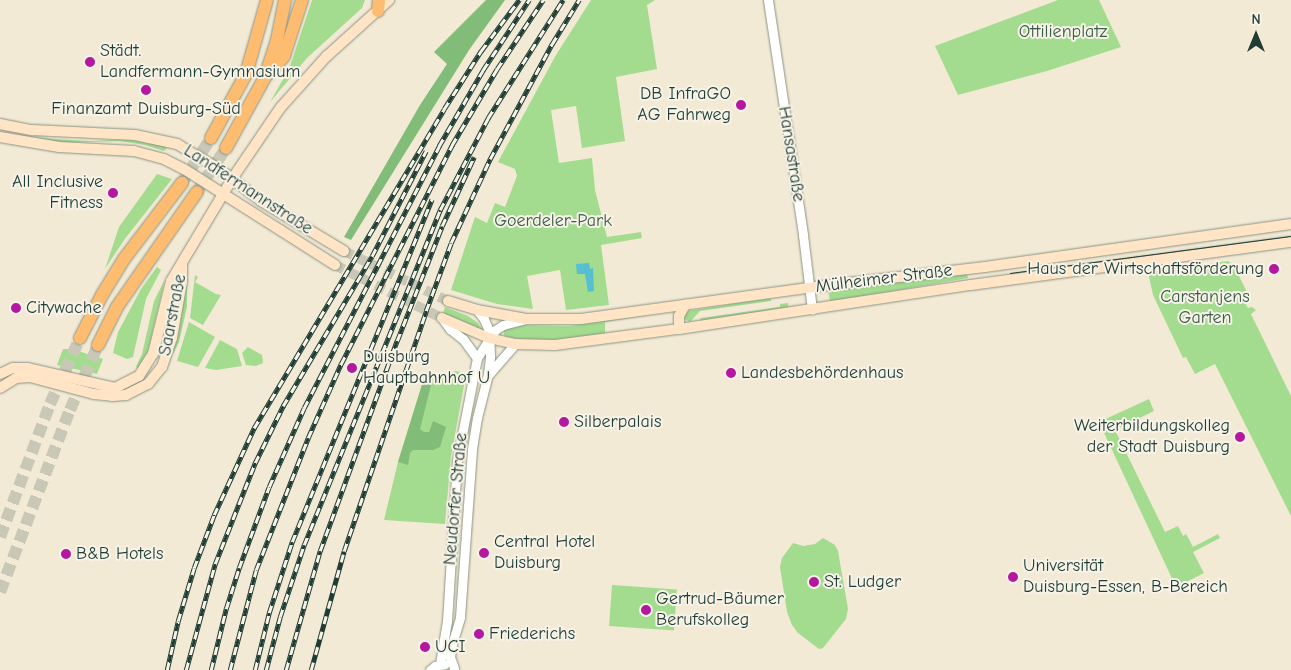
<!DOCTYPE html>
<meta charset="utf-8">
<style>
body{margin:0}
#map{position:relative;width:1291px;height:670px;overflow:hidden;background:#f3ead5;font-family:"Comic Neue",sans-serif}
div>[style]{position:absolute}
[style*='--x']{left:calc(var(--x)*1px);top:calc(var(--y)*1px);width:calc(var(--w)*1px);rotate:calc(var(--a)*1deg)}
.green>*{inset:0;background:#a3dc8e;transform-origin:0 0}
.forest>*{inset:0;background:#82bc79}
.water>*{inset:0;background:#56bfd2}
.secondary-tunnel>*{height:10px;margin-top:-5px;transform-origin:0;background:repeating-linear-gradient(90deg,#c9c7b5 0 10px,transparent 0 15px)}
.motorway-tunnel>*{height:12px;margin-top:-6px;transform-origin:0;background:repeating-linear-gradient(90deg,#c9c7b5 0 12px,transparent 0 18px)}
.roads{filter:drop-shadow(0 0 1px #899484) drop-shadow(0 0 1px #899484)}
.tertiary>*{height:9px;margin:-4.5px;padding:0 4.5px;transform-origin:4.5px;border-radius:4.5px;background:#fff}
.secondary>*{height:10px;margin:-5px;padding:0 5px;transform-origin:5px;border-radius:5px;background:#ffe4c6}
.motorway>*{height:12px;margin:-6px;padding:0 6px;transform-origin:6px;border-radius:6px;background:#febc70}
.tram>*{height:1px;margin:-0.5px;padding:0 0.5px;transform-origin:0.5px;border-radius:0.5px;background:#1f3d34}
.rail>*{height:4.5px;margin-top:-2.25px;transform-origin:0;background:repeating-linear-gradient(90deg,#f7f3e8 0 8px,#1f3d34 0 16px);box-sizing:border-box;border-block:1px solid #1f3d34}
.dots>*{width:14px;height:14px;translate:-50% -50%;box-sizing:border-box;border:2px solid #f7f3e8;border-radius:50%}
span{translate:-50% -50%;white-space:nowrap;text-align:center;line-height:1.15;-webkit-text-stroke:4px #f7f3e8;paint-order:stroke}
.park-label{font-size:18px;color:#395d46}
.poi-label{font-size:18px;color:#1f3d34}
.left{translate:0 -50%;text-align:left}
.right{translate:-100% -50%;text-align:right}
.street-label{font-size:18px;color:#1f3d34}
.north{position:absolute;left:1231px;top:10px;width:50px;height:50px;-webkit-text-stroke:4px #f7f3e8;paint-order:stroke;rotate:0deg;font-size:14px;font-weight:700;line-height:20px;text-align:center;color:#1f3d34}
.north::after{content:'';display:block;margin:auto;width:18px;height:22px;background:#1f3d34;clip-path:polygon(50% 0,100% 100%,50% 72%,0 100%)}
</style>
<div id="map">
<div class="green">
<i style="clip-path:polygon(312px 0,365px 0,362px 8px,307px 58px,270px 102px,289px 69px)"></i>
<i style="clip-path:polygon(591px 0,655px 0,647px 5px,657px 69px,616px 77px,625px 141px,582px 148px,576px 106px,551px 110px,559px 163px,592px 158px,595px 190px,607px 237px,641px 232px,642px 238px,601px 245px,609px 305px,566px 310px,560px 270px,527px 276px,533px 309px,497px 304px,451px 290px,475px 217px,487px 223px,495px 203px,505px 207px,517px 176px,515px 169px,498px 162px,556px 55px)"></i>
<i style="clip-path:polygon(1058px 0,1099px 0,1121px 47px,1047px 71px,958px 95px,935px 46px)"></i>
<i style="clip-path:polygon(24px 137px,89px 141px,134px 139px,168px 147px,164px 151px,145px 145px,120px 141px,59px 143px)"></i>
<i style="clip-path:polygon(157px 174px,172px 179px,124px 240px,105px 269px,119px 227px)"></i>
<i style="clip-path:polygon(1228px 261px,1233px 264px,1250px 298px,1246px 305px,1248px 308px,1252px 307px,1256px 310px,1251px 314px,1291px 396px,1291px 516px,1215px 364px,1195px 374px,1186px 357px,1183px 358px,1153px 295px,1148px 272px)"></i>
<i style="clip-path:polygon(157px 267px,161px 270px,146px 299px,133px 357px,127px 359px,113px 353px,118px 332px,141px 289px)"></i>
<i style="clip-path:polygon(967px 274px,968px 278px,830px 302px,828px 289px)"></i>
<i style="clip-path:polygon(195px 275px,198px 277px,195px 282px,216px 294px,221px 295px,203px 325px,190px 318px)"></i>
<i style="clip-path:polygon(165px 279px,148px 351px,138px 368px,136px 367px,142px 354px,154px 301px)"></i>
<i style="clip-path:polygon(187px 283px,187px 307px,179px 342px,172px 356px)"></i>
<i style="clip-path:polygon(771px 298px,771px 301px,700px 311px,690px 322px,684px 319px,685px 313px,687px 311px)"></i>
<i style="clip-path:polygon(788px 303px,788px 307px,699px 322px,701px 318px,780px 307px,780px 304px)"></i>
<i style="clip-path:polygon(445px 307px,468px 316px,478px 323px,482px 330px,443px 314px)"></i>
<i style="clip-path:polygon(654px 314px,605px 322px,605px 334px,550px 341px,505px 338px,503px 329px,517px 325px,569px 326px)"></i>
<i style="clip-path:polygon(189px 322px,215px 337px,198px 367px,177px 361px)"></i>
<i style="clip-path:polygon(220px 340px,237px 349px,242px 366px,216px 370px,205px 368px)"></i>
<i style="clip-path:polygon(248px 347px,262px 355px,263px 363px,256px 366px,246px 365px,242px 353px)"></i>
<i style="clip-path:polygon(63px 349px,72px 349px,103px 359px,97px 374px,57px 365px)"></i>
<i style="clip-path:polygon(456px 371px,464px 373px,465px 380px,451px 456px,445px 524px,384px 520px,398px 462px,425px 375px,428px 372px,434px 377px)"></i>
<i style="clip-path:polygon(1149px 399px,1154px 411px,1115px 430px,1165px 532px,1178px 526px,1183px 536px,1186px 534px,1193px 547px,1218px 534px,1220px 538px,1193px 552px,1204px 573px,1176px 587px,1099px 422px)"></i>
<i style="clip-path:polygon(823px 538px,835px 545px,838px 551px,848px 609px,846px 619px,823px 648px,819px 649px,798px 633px,792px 625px,787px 612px,780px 567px,782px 558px,793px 543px,803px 546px,815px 544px)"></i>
<i style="left:612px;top:585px;width:65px;height:41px;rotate:4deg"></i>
</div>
<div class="forest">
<i style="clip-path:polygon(486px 0,505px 0,469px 50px,351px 240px,344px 237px,420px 105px,447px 64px,434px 52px)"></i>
<i style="clip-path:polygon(428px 372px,433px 377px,420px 429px,424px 432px,429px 432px,433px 421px,446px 427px,440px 447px,433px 450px,413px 450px,410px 453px,408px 465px,398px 462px,425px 375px)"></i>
</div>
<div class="water">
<i style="clip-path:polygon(589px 263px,590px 269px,593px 268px,594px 291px,588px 292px,585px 274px,577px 274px,576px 264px)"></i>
</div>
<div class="secondary-tunnel">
<i style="--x:344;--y:251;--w:115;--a:25.7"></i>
<i style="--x:335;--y:265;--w:119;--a:26.4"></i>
</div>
<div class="motorway-tunnel">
<i style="--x:182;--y:183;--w:54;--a:-57.2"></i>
<i style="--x:197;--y:192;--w:53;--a:-56.6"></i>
<i style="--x:0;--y:537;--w:142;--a:-69.4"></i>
<i style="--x:50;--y:404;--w:72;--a:-65.6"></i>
<i style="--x:0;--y:592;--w:195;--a:-69"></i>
<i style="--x:70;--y:410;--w:71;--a:-66.7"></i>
</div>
<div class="roads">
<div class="tertiary">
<i style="--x:768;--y:0;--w:238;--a:81.5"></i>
<i style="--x:803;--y:235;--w:75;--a:83.1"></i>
<i style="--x:442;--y:318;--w:14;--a:54"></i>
<i style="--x:450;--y:329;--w:16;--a:38"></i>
<i style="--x:463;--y:339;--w:24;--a:54"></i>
<i style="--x:489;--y:374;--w:40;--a:-49"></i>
<i style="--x:440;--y:664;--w:44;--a:-80.8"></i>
<i style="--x:447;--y:621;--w:161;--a:-86.4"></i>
<i style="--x:457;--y:460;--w:104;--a:-78.9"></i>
<i style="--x:477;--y:358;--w:33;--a:-57"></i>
<i style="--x:495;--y:330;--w:9;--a:-32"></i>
<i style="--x:503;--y:325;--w:23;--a:-15"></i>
<i style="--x:454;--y:668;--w:12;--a:-110"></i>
<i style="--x:450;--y:657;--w:13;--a:-81"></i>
<i style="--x:452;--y:644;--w:28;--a:-73"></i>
<i style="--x:460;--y:617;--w:168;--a:-85.9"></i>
<i style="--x:472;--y:449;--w:31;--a:-81"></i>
<i style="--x:477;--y:418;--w:45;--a:-76"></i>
<i style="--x:488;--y:374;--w:17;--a:-83"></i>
<i style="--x:490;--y:357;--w:26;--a:-92"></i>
<i style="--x:489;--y:331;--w:13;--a:-113"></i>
<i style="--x:484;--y:319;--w:11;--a:-128"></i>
<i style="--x:430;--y:670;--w:6;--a:-39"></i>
<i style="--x:435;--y:666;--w:10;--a:-11"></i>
</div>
<div class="secondary">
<i style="--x:0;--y:124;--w:33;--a:11"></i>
<i style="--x:32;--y:130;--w:103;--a:2.8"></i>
<i style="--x:135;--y:135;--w:43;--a:12.1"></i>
<i style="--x:177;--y:144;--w:49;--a:30.8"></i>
<i style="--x:219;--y:169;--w:53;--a:37.3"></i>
<i style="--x:261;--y:201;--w:97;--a:31.1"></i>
<i style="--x:0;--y:137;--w:60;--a:9.6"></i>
<i style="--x:59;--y:147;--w:75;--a:3.1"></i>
<i style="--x:134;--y:151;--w:31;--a:15"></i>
<i style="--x:164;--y:159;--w:22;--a:27"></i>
<i style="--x:184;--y:169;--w:179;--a:32.4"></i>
<i style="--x:448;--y:301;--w:30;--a:17"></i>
<i style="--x:477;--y:310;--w:50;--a:10.4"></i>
<i style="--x:526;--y:319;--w:55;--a:0"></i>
<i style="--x:581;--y:319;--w:244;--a:-7.8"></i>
<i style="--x:823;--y:286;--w:163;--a:-6.7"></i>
<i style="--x:985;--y:267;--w:309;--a:-8"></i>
<i style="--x:442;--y:318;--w:51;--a:23.1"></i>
<i style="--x:489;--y:338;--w:27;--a:13"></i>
<i style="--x:515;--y:344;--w:40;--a:1.4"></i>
<i style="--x:555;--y:345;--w:125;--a:-7.4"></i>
<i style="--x:679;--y:329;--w:295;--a:-8.6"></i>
<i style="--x:971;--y:285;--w:323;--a:-7.7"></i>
<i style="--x:679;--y:329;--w:13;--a:-90"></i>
<i style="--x:679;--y:316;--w:13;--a:-61"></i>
<i style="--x:0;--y:374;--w:14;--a:-25"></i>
<i style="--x:13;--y:368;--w:14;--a:0"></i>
<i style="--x:27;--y:368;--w:90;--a:12.8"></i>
<i style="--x:115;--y:388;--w:27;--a:-27"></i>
<i style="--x:139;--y:376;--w:26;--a:-58"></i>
<i style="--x:153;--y:354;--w:75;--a:-76.1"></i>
<i style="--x:171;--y:281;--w:119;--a:-59.1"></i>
<i style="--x:232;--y:179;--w:87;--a:-55.8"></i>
<i style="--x:281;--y:107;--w:39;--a:-48"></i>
<i style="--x:307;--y:78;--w:30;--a:-48"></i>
<i style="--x:327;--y:56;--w:84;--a:-42.1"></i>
<i style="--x:0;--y:388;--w:19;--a:-32"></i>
<i style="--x:16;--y:378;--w:14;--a:-4"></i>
<i style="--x:30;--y:377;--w:66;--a:14.9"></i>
<i style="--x:94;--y:394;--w:18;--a:6"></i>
<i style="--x:112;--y:396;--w:14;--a:-4"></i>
<i style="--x:126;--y:395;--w:25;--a:-27"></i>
<i style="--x:148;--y:384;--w:22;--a:-51"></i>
<i style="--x:162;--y:367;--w:31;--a:-71"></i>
<i style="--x:172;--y:338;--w:57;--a:-79.9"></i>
<i style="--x:182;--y:282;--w:18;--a:-90"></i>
</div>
<div class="motorway">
<i style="--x:378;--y:11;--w:11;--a:-85"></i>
<i style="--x:268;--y:74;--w:24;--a:-48"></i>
<i style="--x:284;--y:56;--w:59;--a:-72.2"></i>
<i style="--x:211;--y:138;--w:73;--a:-61.3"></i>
<i style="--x:246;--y:74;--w:77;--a:-74.2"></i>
<i style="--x:226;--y:148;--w:81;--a:-61.2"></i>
<i style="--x:265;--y:77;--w:39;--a:-72"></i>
<i style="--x:277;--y:40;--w:41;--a:-78.7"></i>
<i style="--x:80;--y:338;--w:48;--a:-62.9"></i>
<i style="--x:102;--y:295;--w:42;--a:-58.6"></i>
<i style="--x:124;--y:259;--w:96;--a:-52.7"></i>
<i style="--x:98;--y:345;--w:42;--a:-63.4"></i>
<i style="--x:117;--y:307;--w:140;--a:-55.2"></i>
</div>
</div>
<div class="tram">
<i style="--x:1010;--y:273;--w:283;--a:-7.5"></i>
</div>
<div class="rail">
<i style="--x:167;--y:670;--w:50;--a:-77.3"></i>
<i style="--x:178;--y:621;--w:55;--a:-73.2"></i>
<i style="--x:194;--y:568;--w:57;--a:-69.3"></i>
<i style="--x:214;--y:515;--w:96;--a:-65.3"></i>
<i style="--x:254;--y:428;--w:371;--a:-59.2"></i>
<i style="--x:444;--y:109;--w:69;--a:-57.5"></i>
<i style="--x:481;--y:51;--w:64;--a:-53.3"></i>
<i style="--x:186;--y:670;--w:110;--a:-74.7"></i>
<i style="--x:215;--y:564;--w:109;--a:-68.4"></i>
<i style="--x:255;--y:463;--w:64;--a:-63.8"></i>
<i style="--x:283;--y:406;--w:174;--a:-59.3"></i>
<i style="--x:372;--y:256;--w:118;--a:-62.8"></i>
<i style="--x:211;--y:670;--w:63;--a:-76.2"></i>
<i style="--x:226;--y:609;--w:43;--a:-72.4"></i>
<i style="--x:239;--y:568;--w:86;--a:-69.7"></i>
<i style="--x:269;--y:487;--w:86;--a:-66.1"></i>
<i style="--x:304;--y:408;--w:295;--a:-62.7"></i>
<i style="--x:439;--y:146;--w:88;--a:-59.9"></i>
<i style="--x:483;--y:70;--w:84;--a:-56.7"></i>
<i style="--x:230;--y:670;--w:103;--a:-75.4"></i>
<i style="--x:256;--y:570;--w:142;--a:-68.5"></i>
<i style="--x:308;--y:438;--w:81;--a:-66"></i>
<i style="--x:341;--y:364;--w:246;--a:-63.1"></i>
<i style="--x:452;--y:145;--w:88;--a:-59.4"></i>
<i style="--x:497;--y:69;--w:83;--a:-56.3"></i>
<i style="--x:255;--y:670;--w:59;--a:-76.2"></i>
<i style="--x:269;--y:613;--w:75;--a:-72.1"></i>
<i style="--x:292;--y:542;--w:370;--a:-67.8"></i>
<i style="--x:266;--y:670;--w:55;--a:-75.2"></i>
<i style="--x:280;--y:617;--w:76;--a:-71.6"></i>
<i style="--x:304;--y:545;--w:362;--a:-67.9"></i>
<i style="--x:440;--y:210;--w:104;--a:-62.4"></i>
<i style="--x:488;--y:118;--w:140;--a:-57.6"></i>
<i style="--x:286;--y:670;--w:124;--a:-74.1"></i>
<i style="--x:320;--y:551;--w:224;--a:-69.9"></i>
<i style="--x:397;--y:341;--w:123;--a:-68.6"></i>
<i style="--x:442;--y:226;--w:76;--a:-65.1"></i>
<i style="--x:311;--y:670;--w:123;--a:-74.5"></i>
<i style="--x:344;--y:551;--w:254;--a:-71.1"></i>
<i style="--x:426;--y:311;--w:72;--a:-69.8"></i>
<i style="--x:451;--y:243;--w:93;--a:-65.1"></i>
<i style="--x:490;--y:159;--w:131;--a:-61.7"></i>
<i style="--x:552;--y:44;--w:52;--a:-58.5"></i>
</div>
<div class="dots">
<i style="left:90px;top:62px;background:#b5179e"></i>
<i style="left:146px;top:90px;background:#b5179e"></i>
<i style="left:741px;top:105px;background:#b5179e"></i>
<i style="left:113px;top:193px;background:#b5179e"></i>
<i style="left:1274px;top:269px;background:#b5179e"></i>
<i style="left:16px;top:308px;background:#b5179e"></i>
<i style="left:352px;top:368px;background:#b5179e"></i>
<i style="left:731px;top:373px;background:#b5179e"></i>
<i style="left:564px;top:422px;background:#b5179e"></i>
<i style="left:1240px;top:437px;background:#b5179e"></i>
<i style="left:484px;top:553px;background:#b5179e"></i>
<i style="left:66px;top:554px;background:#b5179e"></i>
<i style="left:1013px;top:577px;background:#b5179e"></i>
<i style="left:814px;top:582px;background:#b5179e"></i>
<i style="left:646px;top:610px;background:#b5179e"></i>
<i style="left:479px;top:634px;background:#b5179e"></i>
<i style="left:425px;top:647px;background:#b5179e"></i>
</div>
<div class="park-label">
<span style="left:1063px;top:32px">Ottilienplatz</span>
<span style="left:553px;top:221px">Goerdeler-Park</span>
<span style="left:1205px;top:308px">Carstanjens<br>Garten</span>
</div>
<div class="poi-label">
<span class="left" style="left:100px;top:62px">Städt.<br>Landfermann-Gymnasium</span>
<span class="right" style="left:731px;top:105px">DB InfraGO<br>AG Fahrweg</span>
<span style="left:146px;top:109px">Finanzamt Duisburg-Süd</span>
<span class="right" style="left:103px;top:193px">All Inclusive<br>Fitness</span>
<span class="right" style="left:1264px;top:269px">Haus der Wirtschaftsförderung</span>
<span class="left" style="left:26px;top:308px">Citywache</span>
<span class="left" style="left:363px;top:368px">Duisburg<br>Hauptbahnhof U</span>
<span class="left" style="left:741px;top:373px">Landesbehördenhaus</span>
<span class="left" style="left:574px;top:422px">Silberpalais</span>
<span class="right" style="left:1230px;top:437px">Weiterbildungskolleg<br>der Stadt Duisburg</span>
<span class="left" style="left:494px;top:553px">Central Hotel<br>Duisburg</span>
<span class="left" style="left:76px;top:554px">B&amp;B Hotels</span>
<span class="left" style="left:1023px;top:577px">Universität<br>Duisburg-Essen, B-Bereich</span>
<span class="left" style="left:824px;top:582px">St. Ludger</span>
<span class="left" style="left:656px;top:610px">Gertrud-Bäumer<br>Berufskolleg</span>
<span class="left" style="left:489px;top:634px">Friederichs</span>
<span class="left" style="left:435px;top:647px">UCI</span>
</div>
<div class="street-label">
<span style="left:791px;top:154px;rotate:81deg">Hansastraße</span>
<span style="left:248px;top:190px;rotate:33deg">Landfermannstraße</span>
<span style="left:884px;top:279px;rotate:-7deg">Mülheimer Straße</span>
<span style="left:173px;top:315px;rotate:-79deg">Saarstraße</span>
<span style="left:456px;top:499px;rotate:-85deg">Neudorfer Straße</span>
</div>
<div class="north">N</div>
</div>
